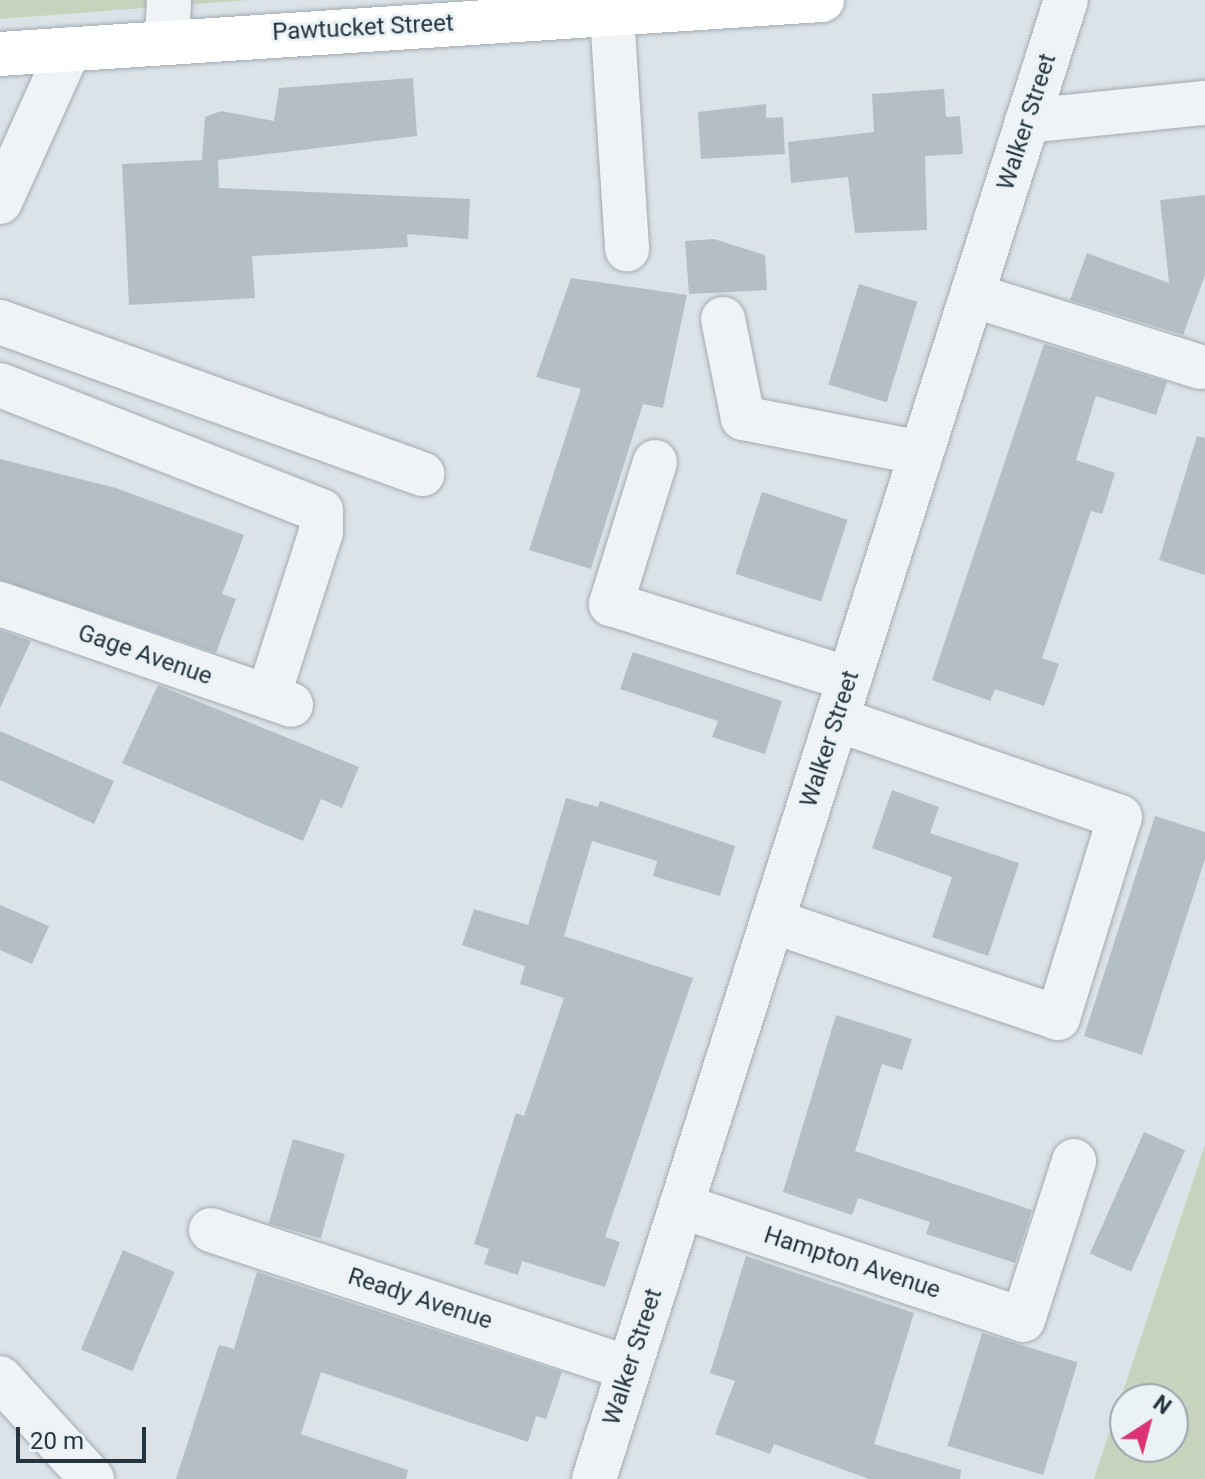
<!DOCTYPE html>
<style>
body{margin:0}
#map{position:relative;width:1205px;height:1479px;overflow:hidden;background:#dce3e8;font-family:Roboto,sans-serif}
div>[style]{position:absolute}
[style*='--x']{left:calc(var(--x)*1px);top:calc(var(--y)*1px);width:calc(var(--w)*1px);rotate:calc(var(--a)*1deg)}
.green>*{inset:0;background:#c7d3bc}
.building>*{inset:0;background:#b3bec5;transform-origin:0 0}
.roads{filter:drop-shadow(0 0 2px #a1abb2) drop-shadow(0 0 2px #a1abb2)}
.minor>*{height:44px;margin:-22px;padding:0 22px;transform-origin:22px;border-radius:22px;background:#eff3f6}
.major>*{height:44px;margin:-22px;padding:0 22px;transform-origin:22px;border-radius:22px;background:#fff}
span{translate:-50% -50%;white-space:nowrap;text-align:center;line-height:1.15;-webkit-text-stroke:6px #ebf2f5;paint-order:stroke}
.street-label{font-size:24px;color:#243540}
.north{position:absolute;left:1109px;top:1383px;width:80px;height:80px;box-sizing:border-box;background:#ebf2f5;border:2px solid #9ba6ad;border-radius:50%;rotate:36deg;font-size:22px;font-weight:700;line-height:32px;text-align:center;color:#243540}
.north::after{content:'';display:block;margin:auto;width:28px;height:36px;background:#db3374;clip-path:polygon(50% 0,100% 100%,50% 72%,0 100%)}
.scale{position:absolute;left:16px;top:1427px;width:130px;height:36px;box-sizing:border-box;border:4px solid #243540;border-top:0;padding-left:10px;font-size:24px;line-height:28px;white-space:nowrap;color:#243540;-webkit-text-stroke:6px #ebf2f5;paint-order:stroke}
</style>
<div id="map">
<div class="green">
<i style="clip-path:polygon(0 0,248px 0,0 19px)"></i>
<i style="clip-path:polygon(evenodd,1205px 1145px,1205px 1479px,1094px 1479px,1205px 1145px,1173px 1399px,1173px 1447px,1125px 1447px,1125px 1399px,1173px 1399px)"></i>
</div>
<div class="building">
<i style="clip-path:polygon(413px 78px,417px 136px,218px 160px,219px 188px,470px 199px,468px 239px,407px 234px,408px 247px,252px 256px,255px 298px,129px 305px,122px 164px,202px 160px,205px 117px,221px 111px,274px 121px,279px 88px)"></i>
<i style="clip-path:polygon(944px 89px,946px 117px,960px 116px,963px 154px,925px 156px,927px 230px,855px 233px,848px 177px,791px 183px,788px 142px,874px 132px,872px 94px)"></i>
<i style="clip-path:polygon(766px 104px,766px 118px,783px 117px,785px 154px,701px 159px,698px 112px)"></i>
<i style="clip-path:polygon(1205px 195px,1205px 275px,1183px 335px,1070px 300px,1087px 253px,1169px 283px,1160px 200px)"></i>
<i style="clip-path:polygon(714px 239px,765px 255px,767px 290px,689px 294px,685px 241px)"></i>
<i style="clip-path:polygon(571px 278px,687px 295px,663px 408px,643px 404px,591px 569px,529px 550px,581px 389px,536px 377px)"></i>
<i style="left:859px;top:284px;width:61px;height:105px;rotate:17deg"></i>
<i style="clip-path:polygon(1044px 344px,1167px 382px,1156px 415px,1096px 396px,1076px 460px,1115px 473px,1102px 514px,1091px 511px,1042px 658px,1059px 664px,1044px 706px,995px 689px,990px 701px,932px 680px)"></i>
<i style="clip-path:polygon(1197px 436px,1205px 438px,1205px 575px,1159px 560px)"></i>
<i style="clip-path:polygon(0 459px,116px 488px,244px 535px,222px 594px,236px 599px,216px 653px,0 580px)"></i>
<i style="left:762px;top:492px;width:90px;height:86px;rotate:18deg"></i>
<i style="clip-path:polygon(0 630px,31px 641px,0 708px)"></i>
<i style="clip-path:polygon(633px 652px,782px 701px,765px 754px,712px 737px,718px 721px,620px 689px)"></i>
<i style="clip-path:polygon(158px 685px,359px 767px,342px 808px,321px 799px,303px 841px,122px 763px)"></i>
<i style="clip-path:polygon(0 731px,114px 781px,94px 824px,0 780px)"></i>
<i style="clip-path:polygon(892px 790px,939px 807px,930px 833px,1019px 863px,988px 956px,932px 937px,952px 877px,872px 848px)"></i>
<i style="clip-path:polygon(566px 798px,598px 807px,600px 801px,735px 846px,720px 896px,653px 876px,657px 861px,592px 841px,564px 936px,693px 978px,605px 1237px,620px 1242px,605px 1287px,522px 1261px,518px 1275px,484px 1264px,489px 1249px,474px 1244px,516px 1113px,524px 1116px,564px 998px,520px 984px,525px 966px,462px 945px,474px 909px,528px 925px)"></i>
<i style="clip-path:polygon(1155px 816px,1205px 832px,1205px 859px,1142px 1055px,1084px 1036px)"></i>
<i style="clip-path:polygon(0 905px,49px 926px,32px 964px,0 950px)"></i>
<i style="clip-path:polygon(836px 1015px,912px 1039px,902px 1070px,882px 1064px,855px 1151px,1032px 1210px,1015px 1263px,926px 1234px,930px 1222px,858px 1198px,852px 1215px,783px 1192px)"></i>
<i style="left:1144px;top:1132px;width:45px;height:133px;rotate:24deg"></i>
<i style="left:293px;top:1139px;width:54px;height:88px;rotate:16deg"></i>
<i style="left:123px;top:1250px;width:56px;height:108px;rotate:23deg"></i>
<i style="clip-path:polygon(746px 1256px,914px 1313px,874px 1444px,961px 1470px,960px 1479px,869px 1479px,774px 1444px,770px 1454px,715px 1434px,735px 1381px,710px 1373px)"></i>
<i style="clip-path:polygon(257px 1272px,562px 1372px,546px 1419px,536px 1416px,528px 1442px,321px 1372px,301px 1434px,408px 1470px,406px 1479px,176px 1479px,219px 1345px,234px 1349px)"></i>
<i style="left:982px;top:1333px;width:100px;height:118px;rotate:17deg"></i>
</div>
<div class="roads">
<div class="minor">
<i style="--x:611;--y:0;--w:250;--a:86.3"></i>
<i style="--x:167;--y:39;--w:39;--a:-87"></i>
<i style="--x:1027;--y:121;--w:179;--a:-5.8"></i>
<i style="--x:0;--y:202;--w:168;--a:-65.7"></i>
<i style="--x:972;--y:295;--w:240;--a:17.5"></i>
<i style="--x:723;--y:319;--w:101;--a:78.6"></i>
<i style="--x:743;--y:418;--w:181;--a:11.1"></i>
<i style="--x:0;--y:322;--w:449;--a:19.8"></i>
<i style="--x:0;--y:385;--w:345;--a:21.4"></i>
<i style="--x:321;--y:511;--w:21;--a:90"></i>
<i style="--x:321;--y:532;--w:173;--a:107.8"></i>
<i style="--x:655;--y:462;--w:149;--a:107.2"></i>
<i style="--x:611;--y:604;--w:250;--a:17.5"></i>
<i style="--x:0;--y:604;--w:308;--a:19.1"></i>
<i style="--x:772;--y:921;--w:302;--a:18.7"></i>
<i style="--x:1058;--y:1018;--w:210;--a:-72.9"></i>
<i style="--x:1120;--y:817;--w:300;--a:-161"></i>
<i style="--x:681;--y:1206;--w:360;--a:18.4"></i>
<i style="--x:1023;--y:1320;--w:167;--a:-72.2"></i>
<i style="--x:211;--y:1230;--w:440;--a:18.3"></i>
<i style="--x:0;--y:1378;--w:137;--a:47.7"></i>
<i style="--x:594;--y:1479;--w:1552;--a:-72.3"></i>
</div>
<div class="major">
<i style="--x:0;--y:54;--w:824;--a:-3.76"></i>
</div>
</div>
<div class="street-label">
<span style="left:363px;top:28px;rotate:-3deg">Pawtucket Street</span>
<span style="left:1027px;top:122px;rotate:-72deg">Walker Street</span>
<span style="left:145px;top:655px;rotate:19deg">Gage Avenue</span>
<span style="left:830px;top:739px;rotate:-72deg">Walker Street</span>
<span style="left:852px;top:1263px;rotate:18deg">Hampton Avenue</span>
<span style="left:420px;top:1299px;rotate:18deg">Ready Avenue</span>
<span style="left:633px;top:1357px;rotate:-72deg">Walker Street</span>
</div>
<div class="north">N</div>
<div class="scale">20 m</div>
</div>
